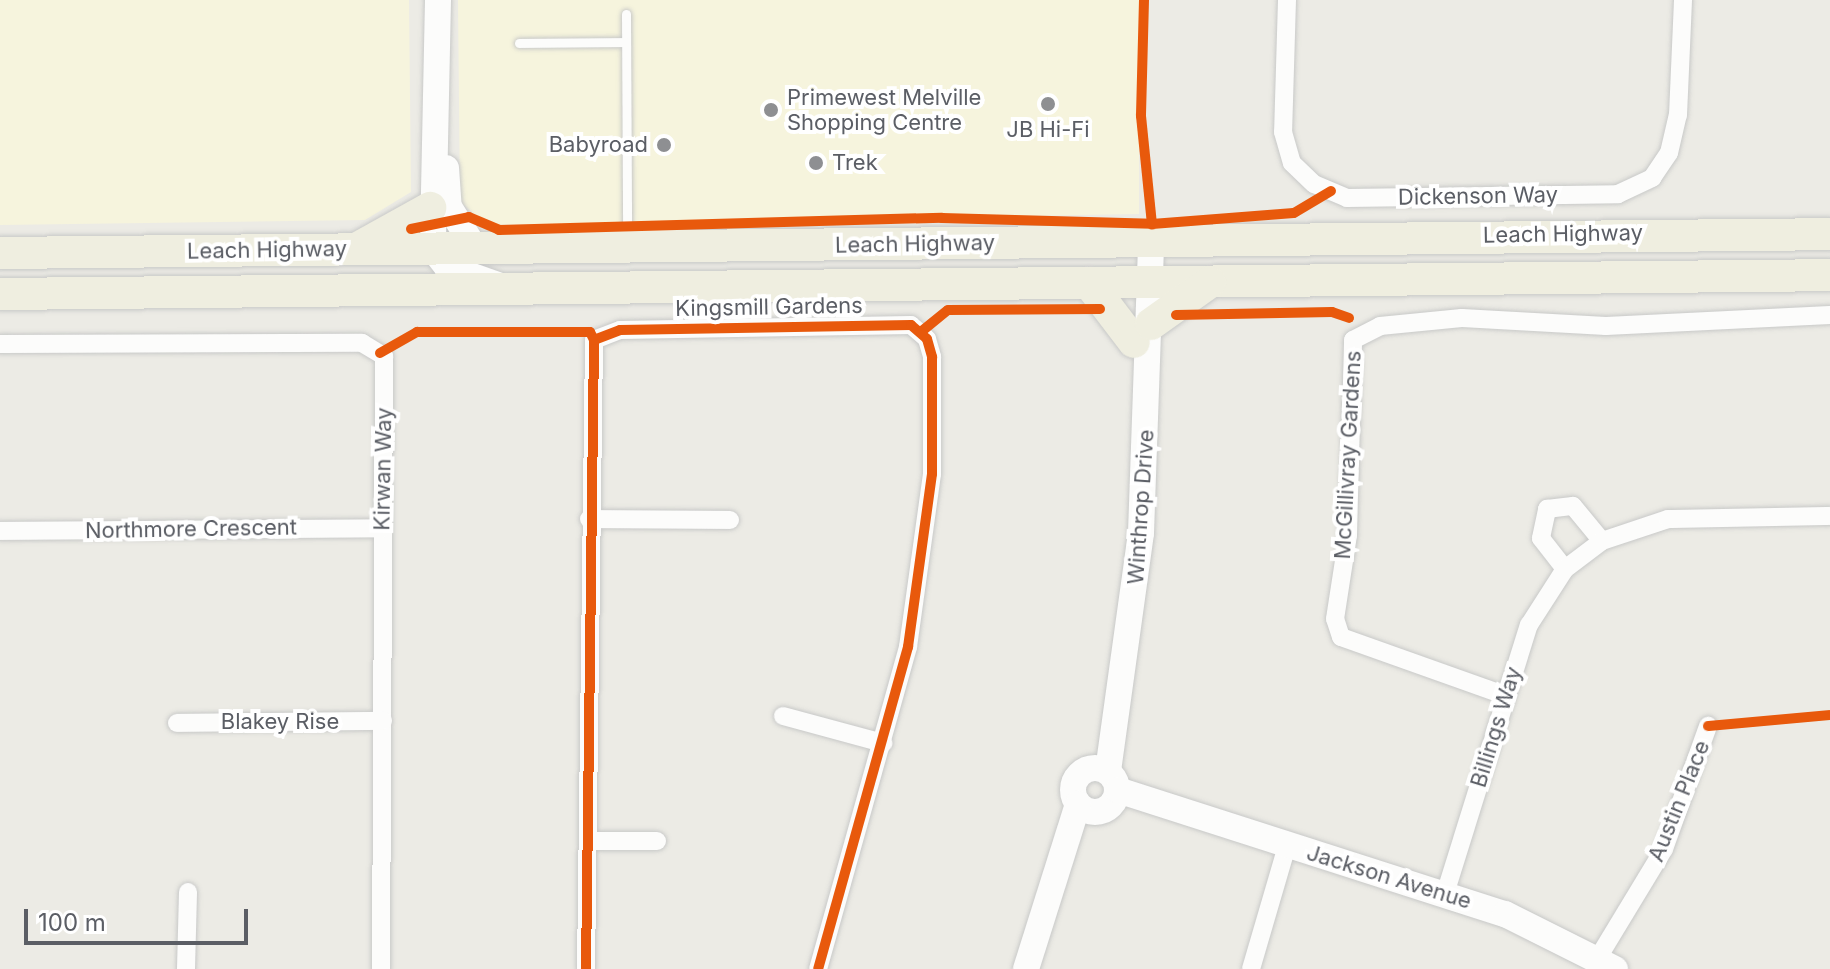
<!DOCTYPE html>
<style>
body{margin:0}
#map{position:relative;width:1830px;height:969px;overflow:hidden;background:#ecebe5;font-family:Inter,sans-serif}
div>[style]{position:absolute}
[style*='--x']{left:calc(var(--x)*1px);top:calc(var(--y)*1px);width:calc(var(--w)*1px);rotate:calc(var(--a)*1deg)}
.commercial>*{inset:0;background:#f6f4dd}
.roads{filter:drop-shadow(0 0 2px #c8c9c8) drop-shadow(0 0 2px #c8c9c8)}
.lane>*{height:9px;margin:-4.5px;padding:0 4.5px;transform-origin:4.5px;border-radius:4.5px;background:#fcfcfb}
.street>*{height:18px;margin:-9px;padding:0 9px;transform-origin:9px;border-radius:9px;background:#fcfcfb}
.secondary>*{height:26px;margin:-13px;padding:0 13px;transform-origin:13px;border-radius:13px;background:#fcfcfb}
.secondary>.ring{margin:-13px;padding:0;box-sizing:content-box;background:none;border:26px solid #fcfcfb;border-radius:50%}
.highway>*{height:32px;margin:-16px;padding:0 16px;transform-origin:16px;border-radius:16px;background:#efeee0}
.cycleway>*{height:10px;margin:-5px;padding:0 5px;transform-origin:5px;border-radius:5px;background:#e8590c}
.dots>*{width:22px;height:22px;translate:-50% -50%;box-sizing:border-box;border:4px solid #fff;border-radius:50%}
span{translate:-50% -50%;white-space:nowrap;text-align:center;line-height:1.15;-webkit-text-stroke:8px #fff;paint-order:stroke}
.poi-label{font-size:22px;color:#5b5e65}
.left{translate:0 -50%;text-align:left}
.right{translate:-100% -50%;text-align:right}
.street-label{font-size:22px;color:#5b5e65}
.scale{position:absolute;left:24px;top:909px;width:224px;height:36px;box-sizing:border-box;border:4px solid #5b5e65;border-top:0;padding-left:10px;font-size:24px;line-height:28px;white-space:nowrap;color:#5b5e65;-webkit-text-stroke:6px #fff;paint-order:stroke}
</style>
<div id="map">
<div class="commercial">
<i style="clip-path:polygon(0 0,409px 0,411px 192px,365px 220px,0 225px)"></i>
<i style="clip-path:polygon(458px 0,1139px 0,1139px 214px,487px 225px,460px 202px)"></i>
</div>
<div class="roads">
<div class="lane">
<i style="--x:626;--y:14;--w:229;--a:89.7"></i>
<i style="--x:519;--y:43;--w:107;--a:-0.5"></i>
</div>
<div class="street">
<i style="--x:1287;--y:0;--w:132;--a:91.7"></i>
<i style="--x:1283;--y:132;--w:32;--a:74"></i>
<i style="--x:1292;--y:163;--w:30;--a:44"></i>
<i style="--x:1314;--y:184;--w:36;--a:23"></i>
<i style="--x:1347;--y:198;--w:271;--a:-0.8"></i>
<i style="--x:1618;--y:194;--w:38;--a:-25"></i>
<i style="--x:1652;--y:178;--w:30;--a:-56"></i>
<i style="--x:1669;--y:153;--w:39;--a:-77"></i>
<i style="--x:1678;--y:115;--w:115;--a:-87.5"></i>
<i style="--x:0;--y:344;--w:362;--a:-0.2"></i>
<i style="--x:362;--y:343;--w:26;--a:31"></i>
<i style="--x:384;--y:356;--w:613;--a:90.28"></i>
<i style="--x:589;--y:519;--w:141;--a:0.4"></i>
<i style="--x:0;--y:531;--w:382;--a:-0.4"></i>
<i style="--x:1565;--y:569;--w:39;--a:-128"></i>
<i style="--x:1541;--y:538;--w:30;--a:-78"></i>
<i style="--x:1547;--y:509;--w:26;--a:-7"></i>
<i style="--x:1573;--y:506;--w:45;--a:50.4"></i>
<i style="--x:1504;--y:695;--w:173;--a:-160.4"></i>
<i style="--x:1341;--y:637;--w:19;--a:-108"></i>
<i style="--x:1335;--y:619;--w:85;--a:-81.2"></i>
<i style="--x:1348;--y:535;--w:195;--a:-88.5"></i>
<i style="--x:1353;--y:340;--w:30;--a:-27"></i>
<i style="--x:1380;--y:326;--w:82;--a:-5.6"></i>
<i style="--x:1462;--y:318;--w:144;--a:3.2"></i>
<i style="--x:1606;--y:326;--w:224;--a:-2.8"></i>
<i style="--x:783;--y:716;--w:104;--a:15.1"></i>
<i style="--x:177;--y:723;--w:206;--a:-0.6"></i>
<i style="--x:588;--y:841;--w:69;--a:0"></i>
<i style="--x:1445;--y:894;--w:282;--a:-72.7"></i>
<i style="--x:1529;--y:625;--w:67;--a:-57.3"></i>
<i style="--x:1565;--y:569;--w:46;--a:-37.1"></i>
<i style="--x:1602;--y:541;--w:70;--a:-18.4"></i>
<i style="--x:1668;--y:519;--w:162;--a:-1.1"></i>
<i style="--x:1598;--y:958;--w:127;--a:-58.8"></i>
<i style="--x:1664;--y:849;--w:131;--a:-70.3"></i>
<i style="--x:186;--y:969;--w:77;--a:-88.5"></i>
<i style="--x:586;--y:969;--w:629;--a:-89.27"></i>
<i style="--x:594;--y:340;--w:28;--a:-21"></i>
<i style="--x:620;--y:330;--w:291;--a:-1"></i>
<i style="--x:911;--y:325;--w:21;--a:41"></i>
<i style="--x:927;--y:339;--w:19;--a:74"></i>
<i style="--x:932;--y:357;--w:117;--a:90"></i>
<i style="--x:932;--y:474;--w:175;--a:97.9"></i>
<i style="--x:908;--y:647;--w:334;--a:105.6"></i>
<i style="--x:1251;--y:969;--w:128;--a:-73.7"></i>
</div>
<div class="secondary">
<i style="--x:438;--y:0;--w:249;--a:91.2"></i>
<i style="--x:433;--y:249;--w:23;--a:52"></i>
<i style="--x:447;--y:267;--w:54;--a:19.4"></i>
<i style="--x:446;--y:168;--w:39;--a:86"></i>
<i style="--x:449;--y:207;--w:49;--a:57.6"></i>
<i class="ring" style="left:1073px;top:768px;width:18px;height:18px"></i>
<i style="--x:1108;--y:771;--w:240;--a:-82.1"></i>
<i style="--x:1141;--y:533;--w:292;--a:-88"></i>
<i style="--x:1118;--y:790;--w:406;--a:17.8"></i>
<i style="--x:1505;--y:914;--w:123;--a:26.6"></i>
<i style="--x:1026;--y:969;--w:173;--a:-72.5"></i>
</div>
<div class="highway">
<i style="--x:356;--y:249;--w:85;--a:-29"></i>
<i style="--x:0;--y:253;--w:1830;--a:-0.59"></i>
<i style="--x:1089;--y:283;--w:74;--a:52.7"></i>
<i style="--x:0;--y:294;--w:1830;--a:-0.59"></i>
<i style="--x:1151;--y:324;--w:72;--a:-35.4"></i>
</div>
</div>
<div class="cycleway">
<i style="--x:1144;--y:0;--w:116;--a:91.5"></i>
<i style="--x:1141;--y:116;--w:109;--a:84.2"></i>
<i style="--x:411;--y:229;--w:59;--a:-11.7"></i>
<i style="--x:469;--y:217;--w:33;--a:23"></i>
<i style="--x:499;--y:230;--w:443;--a:-1.6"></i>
<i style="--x:942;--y:218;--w:210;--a:1.6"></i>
<i style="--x:1152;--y:224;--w:142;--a:-4.4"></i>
<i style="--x:1294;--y:213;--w:43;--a:-30.7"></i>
<i style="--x:1176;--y:315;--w:156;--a:-1.1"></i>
<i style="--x:1332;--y:312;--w:18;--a:19"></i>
<i style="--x:922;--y:331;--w:33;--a:-39"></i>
<i style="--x:948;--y:310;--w:152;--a:-0.4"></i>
<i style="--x:380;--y:353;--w:43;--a:-29.6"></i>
<i style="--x:417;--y:332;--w:173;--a:0"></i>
<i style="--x:590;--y:332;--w:9;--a:63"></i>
<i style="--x:1708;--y:726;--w:122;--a:-5.2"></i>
<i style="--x:586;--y:969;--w:629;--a:-89.27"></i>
<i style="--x:594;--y:340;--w:28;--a:-21"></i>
<i style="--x:620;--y:330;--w:291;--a:-1"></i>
<i style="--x:911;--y:325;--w:21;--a:41"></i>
<i style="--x:927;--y:339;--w:19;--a:74"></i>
<i style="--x:932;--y:357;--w:117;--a:90"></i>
<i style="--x:932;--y:474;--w:175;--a:97.9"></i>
<i style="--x:908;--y:647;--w:334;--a:105.6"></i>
</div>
<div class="dots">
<i style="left:1048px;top:104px;background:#8e8f92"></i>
<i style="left:771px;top:110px;background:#8e8f92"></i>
<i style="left:664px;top:145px;background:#8e8f92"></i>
<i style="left:816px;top:163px;background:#8e8f92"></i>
</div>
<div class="poi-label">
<span class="left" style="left:787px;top:110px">Primewest Melville<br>Shopping Centre</span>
<span style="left:1048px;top:130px">JB Hi-Fi</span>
<span class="right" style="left:648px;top:145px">Babyroad</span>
<span class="left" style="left:832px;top:163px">Trek</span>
</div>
<div class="street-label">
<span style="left:1478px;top:196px;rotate:-1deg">Dickenson Way</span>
<span style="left:1563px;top:234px;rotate:-1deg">Leach Highway</span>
<span style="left:915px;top:244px;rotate:-1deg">Leach Highway</span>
<span style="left:267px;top:250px;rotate:-1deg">Leach Highway</span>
<span style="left:769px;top:307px;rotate:-1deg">Kingsmill Gardens</span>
<span style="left:1348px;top:455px;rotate:-87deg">McGillivray Gardens</span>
<span style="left:383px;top:469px;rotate:-89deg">Kirwan Way</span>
<span style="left:1141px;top:507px;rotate:-86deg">Winthrop Drive</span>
<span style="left:191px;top:529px;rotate:-1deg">Northmore Crescent</span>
<span style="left:280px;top:722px">Blakey Rise</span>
<span style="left:1496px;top:727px;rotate:-73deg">Billings Way</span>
<span style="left:1679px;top:801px;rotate:-68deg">Austin Place</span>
<span style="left:1389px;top:877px;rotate:17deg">Jackson Avenue</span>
</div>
<div class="scale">100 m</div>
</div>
